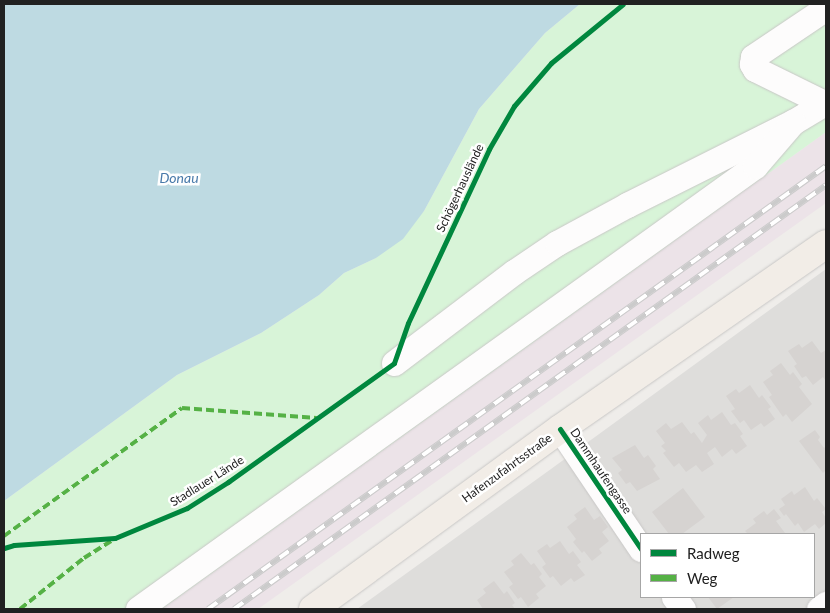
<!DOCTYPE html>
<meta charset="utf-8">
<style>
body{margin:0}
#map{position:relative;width:830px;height:613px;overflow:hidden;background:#efedea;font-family:Lato,sans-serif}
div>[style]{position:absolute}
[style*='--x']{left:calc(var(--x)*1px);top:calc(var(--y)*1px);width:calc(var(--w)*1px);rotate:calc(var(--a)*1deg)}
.residential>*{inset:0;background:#dedddb}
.industrial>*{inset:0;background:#ece3e8}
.park>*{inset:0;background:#d8f4d8}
.water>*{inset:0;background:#bedae2}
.building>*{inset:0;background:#d6d3d1}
.roads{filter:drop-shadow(0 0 1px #c8c7c6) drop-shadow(0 0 1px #c8c7c6)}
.minor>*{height:25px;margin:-12.5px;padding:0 12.5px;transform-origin:12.5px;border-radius:12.5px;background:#fdfcfc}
.major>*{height:28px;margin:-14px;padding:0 14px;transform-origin:14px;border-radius:14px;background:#f2ede7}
.rail>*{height:5.5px;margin-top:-2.75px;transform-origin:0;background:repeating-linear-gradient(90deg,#fff 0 11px,#cbcbcb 0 22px);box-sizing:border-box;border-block:1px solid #cbcbcb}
.quiet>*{height:4px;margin-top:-2px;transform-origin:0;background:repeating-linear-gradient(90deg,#55b145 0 8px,transparent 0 12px)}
.cycleway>*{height:5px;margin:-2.5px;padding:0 2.5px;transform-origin:2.5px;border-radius:2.5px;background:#00873e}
span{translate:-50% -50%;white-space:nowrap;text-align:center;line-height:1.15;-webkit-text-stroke:5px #fff;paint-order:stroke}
.street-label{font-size:12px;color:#212121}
.water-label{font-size:14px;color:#497aaa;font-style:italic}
.frame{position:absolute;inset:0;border:5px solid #212121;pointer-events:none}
.legend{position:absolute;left:640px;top:533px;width:175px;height:65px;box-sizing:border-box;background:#fff;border:1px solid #a6a6a6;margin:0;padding:6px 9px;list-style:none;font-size:15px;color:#212121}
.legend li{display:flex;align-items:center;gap:10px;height:25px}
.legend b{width:25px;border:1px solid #a6a6a6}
</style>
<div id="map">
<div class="residential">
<i style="clip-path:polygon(evenodd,826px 269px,826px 609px,357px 609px,551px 469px,826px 269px,641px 534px,814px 534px,814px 597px,641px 597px,641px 534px)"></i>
</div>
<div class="industrial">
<i style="clip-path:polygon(826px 132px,826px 203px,258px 609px,162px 609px)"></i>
</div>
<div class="park">
<i style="clip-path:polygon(580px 4px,826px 4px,826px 132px,162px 609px,4px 609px,4px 501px,177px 375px,261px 333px,319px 295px,344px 273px,376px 258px,424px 211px,479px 109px,545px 33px)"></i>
</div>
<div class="water">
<i style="clip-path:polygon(4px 4px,580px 4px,545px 33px,479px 109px,424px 211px,403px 239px,376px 258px,344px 273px,319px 295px,261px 333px,177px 375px,4px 501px)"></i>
</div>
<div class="building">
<i style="clip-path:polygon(812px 341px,821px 353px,826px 350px,826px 381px,823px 377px,813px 385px,806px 376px,802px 378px,794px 366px,797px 364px,788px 351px,799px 344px,802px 348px)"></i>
<i style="clip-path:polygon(781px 363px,790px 375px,793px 372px,802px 384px,799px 387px,812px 404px,792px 422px,786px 414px,783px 417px,769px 397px,772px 395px,763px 382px,773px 375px,770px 371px)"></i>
<i style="clip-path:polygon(750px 385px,759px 398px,762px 395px,771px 407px,768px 409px,775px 419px,764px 427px,761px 423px,751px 430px,744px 420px,740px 423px,731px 411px,735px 409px,726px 396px,736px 389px,739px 393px)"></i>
<i style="clip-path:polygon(722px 412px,731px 425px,735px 423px,743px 434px,740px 436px,747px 446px,736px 454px,732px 449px,722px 457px,715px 447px,707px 453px,714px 464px,702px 472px,696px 465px,686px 472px,679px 463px,674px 467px,663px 453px,666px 451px,661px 446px,665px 443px,656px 431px,666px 423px,671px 429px,682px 422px,691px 434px,694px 432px,702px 443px,707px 435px,698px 423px,708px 415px,711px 420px)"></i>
<i style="clip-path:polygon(815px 430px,820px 437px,818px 440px,824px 448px,826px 446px,826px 470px,823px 473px,799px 441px)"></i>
<i style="clip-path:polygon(635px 445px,644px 458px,648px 455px,656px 466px,653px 469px,660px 479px,637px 491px,630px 482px,626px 484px,618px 473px,622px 470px,612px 458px)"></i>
<i style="clip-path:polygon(805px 487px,814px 501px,817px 498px,826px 509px,822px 512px,826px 518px,826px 523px,819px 529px,815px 524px,804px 532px,798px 523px,795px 526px,786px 514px,784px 516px,779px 509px,785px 505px,781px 499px,792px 491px,794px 495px)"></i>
<i style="clip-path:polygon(683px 488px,705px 517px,682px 534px,669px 534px,652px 512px)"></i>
<i style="clip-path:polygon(585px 507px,594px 520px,600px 516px,608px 527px,602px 532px,609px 541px,599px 549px,602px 553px,592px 561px,584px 551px,582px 553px,573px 542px,576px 539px,567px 527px,577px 519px,574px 515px)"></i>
<i style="clip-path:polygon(774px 509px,781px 518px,776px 521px,785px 533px,748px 534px,745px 531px,756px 523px,753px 519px,764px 511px,767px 515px)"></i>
<i style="clip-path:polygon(560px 541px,569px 554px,573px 551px,581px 562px,577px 565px,585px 575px,574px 582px,571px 578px,561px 586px,553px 576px,550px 578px,542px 567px,546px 564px,537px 551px,547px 544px,550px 548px)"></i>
<i style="clip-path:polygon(521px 553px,531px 565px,534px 563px,542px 574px,539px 577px,546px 586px,536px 594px,539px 598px,528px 607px,521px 597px,518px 599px,509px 587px,513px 584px,504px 572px,514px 565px,511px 561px)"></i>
<i style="clip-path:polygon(494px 581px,504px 594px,507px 591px,515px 603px,512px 605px,515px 609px,483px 609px,477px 600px,486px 593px,483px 589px)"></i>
<i style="clip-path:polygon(708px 597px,734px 597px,717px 609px)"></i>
</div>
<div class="roads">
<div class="minor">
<i style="--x:824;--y:103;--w:77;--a:-153.8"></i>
<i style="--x:755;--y:69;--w:6;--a:-121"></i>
<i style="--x:752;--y:64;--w:7;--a:-82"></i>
<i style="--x:753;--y:57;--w:88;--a:-33.9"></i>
<i style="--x:394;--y:363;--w:151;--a:-37.2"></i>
<i style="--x:514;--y:272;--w:52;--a:-34"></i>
<i style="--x:557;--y:243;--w:80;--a:-28.5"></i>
<i style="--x:627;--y:205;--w:186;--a:-26.6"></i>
<i style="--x:793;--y:122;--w:39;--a:-31"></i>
<i style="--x:560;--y:429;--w:145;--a:56"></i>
<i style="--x:674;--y:597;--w:15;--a:53"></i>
<i style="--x:138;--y:609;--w:760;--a:-35.68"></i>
<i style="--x:755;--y:166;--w:58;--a:-49.2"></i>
<i style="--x:819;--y:609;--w:9;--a:-36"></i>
</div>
<div class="major">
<i style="--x:313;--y:609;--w:306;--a:-36.1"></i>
<i style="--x:560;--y:429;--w:324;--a:-34.8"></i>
</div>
</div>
<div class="rail">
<i style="--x:208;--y:609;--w:760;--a:-35.63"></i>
<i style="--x:234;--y:609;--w:728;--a:-35.61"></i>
</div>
<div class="quiet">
<i style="--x:4;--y:536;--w:219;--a:-35.7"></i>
<i style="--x:182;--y:408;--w:135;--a:4.2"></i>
<i style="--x:20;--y:609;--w:82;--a:-38.6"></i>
<i style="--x:84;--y:558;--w:32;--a:-32"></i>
</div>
<div class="cycleway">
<i style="--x:560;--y:429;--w:145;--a:56"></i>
<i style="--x:4;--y:548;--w:10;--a:-17"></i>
<i style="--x:14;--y:545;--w:101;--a:-4"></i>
<i style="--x:115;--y:538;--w:78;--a:-22.6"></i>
<i style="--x:187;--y:508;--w:49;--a:-32.4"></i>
<i style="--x:228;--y:482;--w:204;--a:-35.6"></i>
<i style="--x:394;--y:363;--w:42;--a:-70.7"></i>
<i style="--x:408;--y:323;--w:192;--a:-65"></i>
<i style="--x:489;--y:149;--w:50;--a:-59.8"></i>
<i style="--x:514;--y:106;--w:57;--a:-49.3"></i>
<i style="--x:551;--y:63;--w:93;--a:-39.3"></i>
</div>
<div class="street-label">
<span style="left:460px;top:188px;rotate:-65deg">Schögerhauslände</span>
<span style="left:507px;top:468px;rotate:-36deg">Hafenzufahrtsstraße</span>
<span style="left:601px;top:471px;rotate:56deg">Dammhaufengasse</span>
<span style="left:207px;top:481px;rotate:-32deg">Stadlauer Lände</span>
</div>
<div class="water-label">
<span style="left:179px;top:178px">Donau</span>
</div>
<div class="frame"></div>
<ul class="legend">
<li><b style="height:6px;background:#00873e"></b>Radweg</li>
<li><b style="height:6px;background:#55b145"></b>Weg</li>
</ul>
</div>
